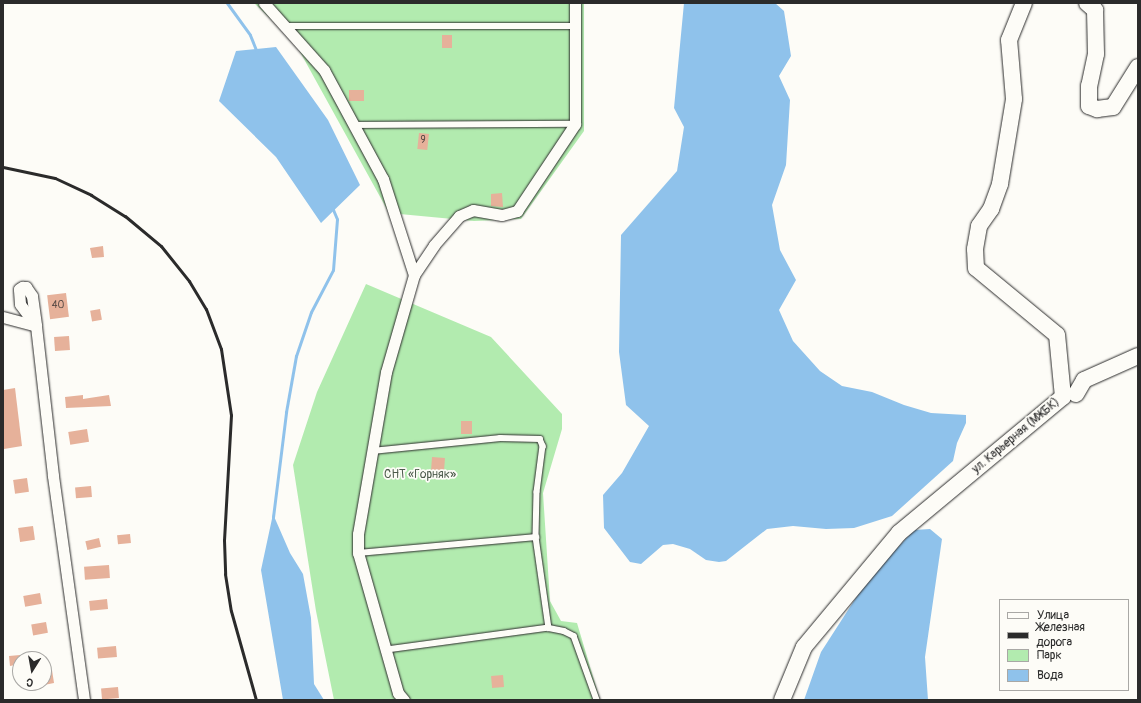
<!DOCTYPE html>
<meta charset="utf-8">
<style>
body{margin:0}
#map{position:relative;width:1141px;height:703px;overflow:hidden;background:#fdfcf7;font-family:Pangolin,sans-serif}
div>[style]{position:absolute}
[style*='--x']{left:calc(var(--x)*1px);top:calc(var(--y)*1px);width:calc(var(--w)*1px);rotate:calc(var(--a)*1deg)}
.green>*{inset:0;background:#b2ebaf}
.water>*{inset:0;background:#8fc2eb}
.stream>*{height:3px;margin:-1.5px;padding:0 1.5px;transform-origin:1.5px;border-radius:1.5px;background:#8fc2eb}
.building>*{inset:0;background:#e6b19a;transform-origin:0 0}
.roads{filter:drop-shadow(0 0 1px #2b2b2b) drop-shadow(0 0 1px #2b2b2b)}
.lane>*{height:5.5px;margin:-2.75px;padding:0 2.75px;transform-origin:2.75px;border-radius:2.75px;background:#fdfcf7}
.street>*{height:11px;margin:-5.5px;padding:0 5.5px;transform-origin:5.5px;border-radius:5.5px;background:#fdfcf7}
.secondary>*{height:16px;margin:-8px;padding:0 8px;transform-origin:8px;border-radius:8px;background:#fdfcf7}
.rail>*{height:3px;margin:-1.5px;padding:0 1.5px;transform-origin:1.5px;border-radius:1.5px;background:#2b2b2b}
span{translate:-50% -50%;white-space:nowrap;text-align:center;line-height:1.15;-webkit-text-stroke:3.5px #fdfcf7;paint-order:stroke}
.number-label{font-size:10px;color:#5a4c47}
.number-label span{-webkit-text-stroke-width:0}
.street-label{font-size:12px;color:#2b2b2b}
.park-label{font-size:12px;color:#4d5b4c}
.frame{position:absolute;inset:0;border:4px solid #2b2b2b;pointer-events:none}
.legend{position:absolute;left:999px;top:599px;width:130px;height:92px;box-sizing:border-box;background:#fdfcf7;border:1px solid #a9a8a5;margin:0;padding:5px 7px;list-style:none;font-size:12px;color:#2b2b2b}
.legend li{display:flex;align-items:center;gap:8px;height:20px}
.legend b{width:20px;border:1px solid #a9a8a5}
.north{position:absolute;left:12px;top:651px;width:40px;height:40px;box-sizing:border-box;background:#fdfcf7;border:1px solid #a9a8a5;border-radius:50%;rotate:191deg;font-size:11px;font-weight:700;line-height:16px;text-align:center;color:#2b2b2b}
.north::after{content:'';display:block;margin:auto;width:14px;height:18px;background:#2b2b2b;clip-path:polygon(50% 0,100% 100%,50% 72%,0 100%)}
</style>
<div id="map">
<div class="green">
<i style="clip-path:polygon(254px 3px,584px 3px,584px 131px,521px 219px,474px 221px,389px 213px,294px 41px)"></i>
<i style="clip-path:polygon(366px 284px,491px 337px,562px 414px,562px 429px,543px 493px,550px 601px,561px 621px,577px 623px,600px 700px,334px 700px,316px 611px,293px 465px,317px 392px)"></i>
</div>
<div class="water">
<i style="clip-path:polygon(684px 3px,775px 3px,784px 11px,791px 56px,779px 76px,790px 100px,786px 165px,772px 205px,780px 250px,796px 280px,779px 310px,793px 341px,820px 371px,842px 386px,872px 392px,904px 405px,931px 413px,966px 415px,966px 423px,957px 443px,953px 461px,892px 516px,854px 528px,826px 529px,793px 526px,767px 529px,726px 561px,719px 562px,706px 560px,690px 549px,673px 544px,663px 545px,641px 564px,630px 562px,604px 528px,603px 495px,622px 473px,649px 426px,626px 405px,619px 352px,621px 235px,677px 171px,684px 127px,674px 108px)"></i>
<i style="clip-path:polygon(276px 47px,328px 120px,360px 185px,321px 223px,276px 157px,219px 101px,236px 51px)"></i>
<i style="clip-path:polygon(273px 514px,290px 553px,303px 574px,311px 618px,314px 684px,324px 700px,283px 700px,261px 570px)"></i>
<i style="clip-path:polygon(930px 529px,942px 539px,925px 657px,928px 700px,804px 700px,821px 652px,868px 579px,914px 530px)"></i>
</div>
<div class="stream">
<i style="--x:227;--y:3;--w:39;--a:54"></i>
<i style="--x:250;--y:35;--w:18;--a:68"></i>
<i style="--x:273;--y:517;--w:106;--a:-82.9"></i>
<i style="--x:286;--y:412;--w:57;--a:-79.9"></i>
<i style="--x:296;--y:356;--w:46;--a:-71.2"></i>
<i style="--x:311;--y:312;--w:47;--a:-62.4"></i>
<i style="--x:333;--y:270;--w:51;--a:-85.5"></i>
<i style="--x:337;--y:219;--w:13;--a:-113"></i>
</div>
<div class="building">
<i style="left:442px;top:35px;width:10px;height:13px"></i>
<i style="left:364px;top:90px;width:11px;height:15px;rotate:90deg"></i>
<i style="left:419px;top:133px;width:10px;height:16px;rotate:6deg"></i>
<i style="clip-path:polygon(502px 193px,503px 207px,491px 206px,491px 194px)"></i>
<i style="clip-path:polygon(103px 246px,104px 257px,92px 258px,90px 248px)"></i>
<i style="left:66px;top:293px;width:24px;height:19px;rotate:83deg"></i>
<i style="left:100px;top:309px;width:11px;height:10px;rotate:80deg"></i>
<i style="left:69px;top:336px;width:14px;height:15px;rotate:86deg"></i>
<i style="clip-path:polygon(15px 388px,22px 446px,4px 449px,3px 390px)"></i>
<i style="clip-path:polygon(83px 395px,83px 399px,109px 395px,111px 406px,66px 408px,65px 397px)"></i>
<i style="left:461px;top:421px;width:11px;height:13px"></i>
<i style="left:87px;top:429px;width:13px;height:19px;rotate:81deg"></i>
<i style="left:432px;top:457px;width:13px;height:15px;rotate:4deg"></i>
<i style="left:27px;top:478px;width:14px;height:14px;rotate:82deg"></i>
<i style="left:91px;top:486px;width:11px;height:16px;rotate:85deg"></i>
<i style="left:33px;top:526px;width:14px;height:15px;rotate:82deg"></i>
<i style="left:130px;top:534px;width:9px;height:13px;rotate:84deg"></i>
<i style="left:99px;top:538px;width:9px;height:14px;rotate:77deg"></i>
<i style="left:109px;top:565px;width:13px;height:25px;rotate:86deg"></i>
<i style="left:40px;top:593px;width:11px;height:17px;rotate:80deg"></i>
<i style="left:107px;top:599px;width:10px;height:18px;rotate:84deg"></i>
<i style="left:46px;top:622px;width:11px;height:15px;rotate:80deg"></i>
<i style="left:116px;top:646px;width:11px;height:19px;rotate:85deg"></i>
<i style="clip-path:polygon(20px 655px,20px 664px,10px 666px,9px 656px)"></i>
<i style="clip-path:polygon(52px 670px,54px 683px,44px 685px,44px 672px)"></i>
<i style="left:503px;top:675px;width:12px;height:12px;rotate:85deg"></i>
<i style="left:118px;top:687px;width:11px;height:17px;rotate:85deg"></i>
</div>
<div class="roads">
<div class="lane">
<i style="--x:287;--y:26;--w:288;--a:0"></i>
<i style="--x:353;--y:125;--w:222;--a:-0.3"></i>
<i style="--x:372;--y:451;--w:129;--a:-5.8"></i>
<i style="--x:500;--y:438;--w:40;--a:1.4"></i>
<i style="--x:540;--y:439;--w:8;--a:67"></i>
<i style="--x:543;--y:446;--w:46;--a:97.4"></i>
<i style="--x:537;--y:492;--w:45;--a:91.3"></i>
<i style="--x:536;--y:537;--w:92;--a:81.9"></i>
<i style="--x:549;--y:628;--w:163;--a:172.3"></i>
<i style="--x:358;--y:553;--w:179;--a:-5.1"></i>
<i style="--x:549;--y:628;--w:15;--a:11"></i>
<i style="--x:564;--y:631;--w:11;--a:27"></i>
<i style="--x:574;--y:636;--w:68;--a:70.2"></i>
</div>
<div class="street">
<i style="--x:264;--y:3;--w:90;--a:48.2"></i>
<i style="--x:324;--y:70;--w:124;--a:61.6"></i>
<i style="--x:383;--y:179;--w:101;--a:72.1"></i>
<i style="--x:3;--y:317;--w:34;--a:15"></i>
<i style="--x:36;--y:326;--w:27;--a:-126"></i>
<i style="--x:20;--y:304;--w:15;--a:-94"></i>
<i style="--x:19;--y:289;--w:4;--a:-34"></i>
<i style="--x:22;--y:287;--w:4;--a:0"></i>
<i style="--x:26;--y:287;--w:11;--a:56"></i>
<i style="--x:32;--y:296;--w:30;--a:82"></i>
<i style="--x:36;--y:326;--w:151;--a:83.5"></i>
<i style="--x:53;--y:476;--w:226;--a:82.1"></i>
<i style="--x:404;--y:700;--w:9;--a:-131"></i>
<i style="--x:398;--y:693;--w:146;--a:-105.9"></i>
<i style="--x:358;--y:553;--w:19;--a:-90"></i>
<i style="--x:358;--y:534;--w:164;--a:-80.2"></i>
<i style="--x:386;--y:372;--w:101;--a:-73.9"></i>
<i style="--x:414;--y:275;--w:36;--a:-56"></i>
<i style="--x:434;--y:245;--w:38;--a:-49"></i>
<i style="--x:459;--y:216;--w:15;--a:-23"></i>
<i style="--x:473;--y:210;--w:29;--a:10"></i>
<i style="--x:502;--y:215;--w:16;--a:-15"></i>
<i style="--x:517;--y:211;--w:105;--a:-56.3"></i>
<i style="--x:575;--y:124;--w:121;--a:-90"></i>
</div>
<div class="secondary">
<i style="--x:1087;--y:3;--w:11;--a:41"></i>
<i style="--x:1095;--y:10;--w:44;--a:88.7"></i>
<i style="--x:1096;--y:54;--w:33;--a:102"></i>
<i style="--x:1089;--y:86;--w:20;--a:90"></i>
<i style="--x:1089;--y:106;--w:9;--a:21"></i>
<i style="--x:1097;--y:109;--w:16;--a:-7"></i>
<i style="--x:1113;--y:107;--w:47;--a:-58"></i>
<i style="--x:1076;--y:394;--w:16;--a:-60"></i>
<i style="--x:1084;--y:380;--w:59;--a:-24"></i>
<i style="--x:782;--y:700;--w:57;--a:-67.5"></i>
<i style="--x:804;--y:647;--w:148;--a:-50.2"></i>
<i style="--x:899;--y:533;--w:213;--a:-39.7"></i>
<i style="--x:1063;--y:397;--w:62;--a:-95.5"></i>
<i style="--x:1057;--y:335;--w:105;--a:-140.4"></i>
<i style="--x:976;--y:268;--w:19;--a:-93"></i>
<i style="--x:975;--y:249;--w:23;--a:-80"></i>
<i style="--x:979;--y:226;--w:21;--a:-55"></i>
<i style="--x:991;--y:209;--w:27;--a:-70"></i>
<i style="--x:1000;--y:184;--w:86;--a:-80.6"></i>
<i style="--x:1014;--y:99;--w:59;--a:-94.8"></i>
<i style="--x:1009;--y:40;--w:40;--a:-68"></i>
</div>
</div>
<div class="rail">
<i style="--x:3;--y:167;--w:53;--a:11.9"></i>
<i style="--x:55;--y:178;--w:40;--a:25"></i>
<i style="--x:91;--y:195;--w:40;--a:32"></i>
<i style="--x:125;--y:216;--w:47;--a:39.8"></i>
<i style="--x:161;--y:246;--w:45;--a:51.3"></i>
<i style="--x:189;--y:281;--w:33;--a:59"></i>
<i style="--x:206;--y:309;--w:43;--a:69.4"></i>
<i style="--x:221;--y:349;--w:67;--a:81.4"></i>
<i style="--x:231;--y:415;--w:125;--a:93.2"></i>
<i style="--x:224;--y:540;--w:34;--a:88"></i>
<i style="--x:225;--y:574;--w:37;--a:81"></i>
<i style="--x:231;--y:611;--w:92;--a:74.3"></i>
</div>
<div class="number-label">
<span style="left:423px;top:141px">9</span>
<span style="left:58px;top:306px">40</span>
</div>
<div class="street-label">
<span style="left:1016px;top:436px;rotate:-40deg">ул. Карьерная (МЖБК)</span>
</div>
<div class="park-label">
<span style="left:420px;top:475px">СНТ «Горняк»</span>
</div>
<div class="frame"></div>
<ul class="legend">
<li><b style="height:5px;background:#fdfcf7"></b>Улица</li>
<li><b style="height:5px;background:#2b2b2b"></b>Железная дорога</li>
<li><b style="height:11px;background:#b2ebaf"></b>Парк</li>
<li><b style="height:11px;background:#8fc2eb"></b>Вода</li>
</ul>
<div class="north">С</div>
</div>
